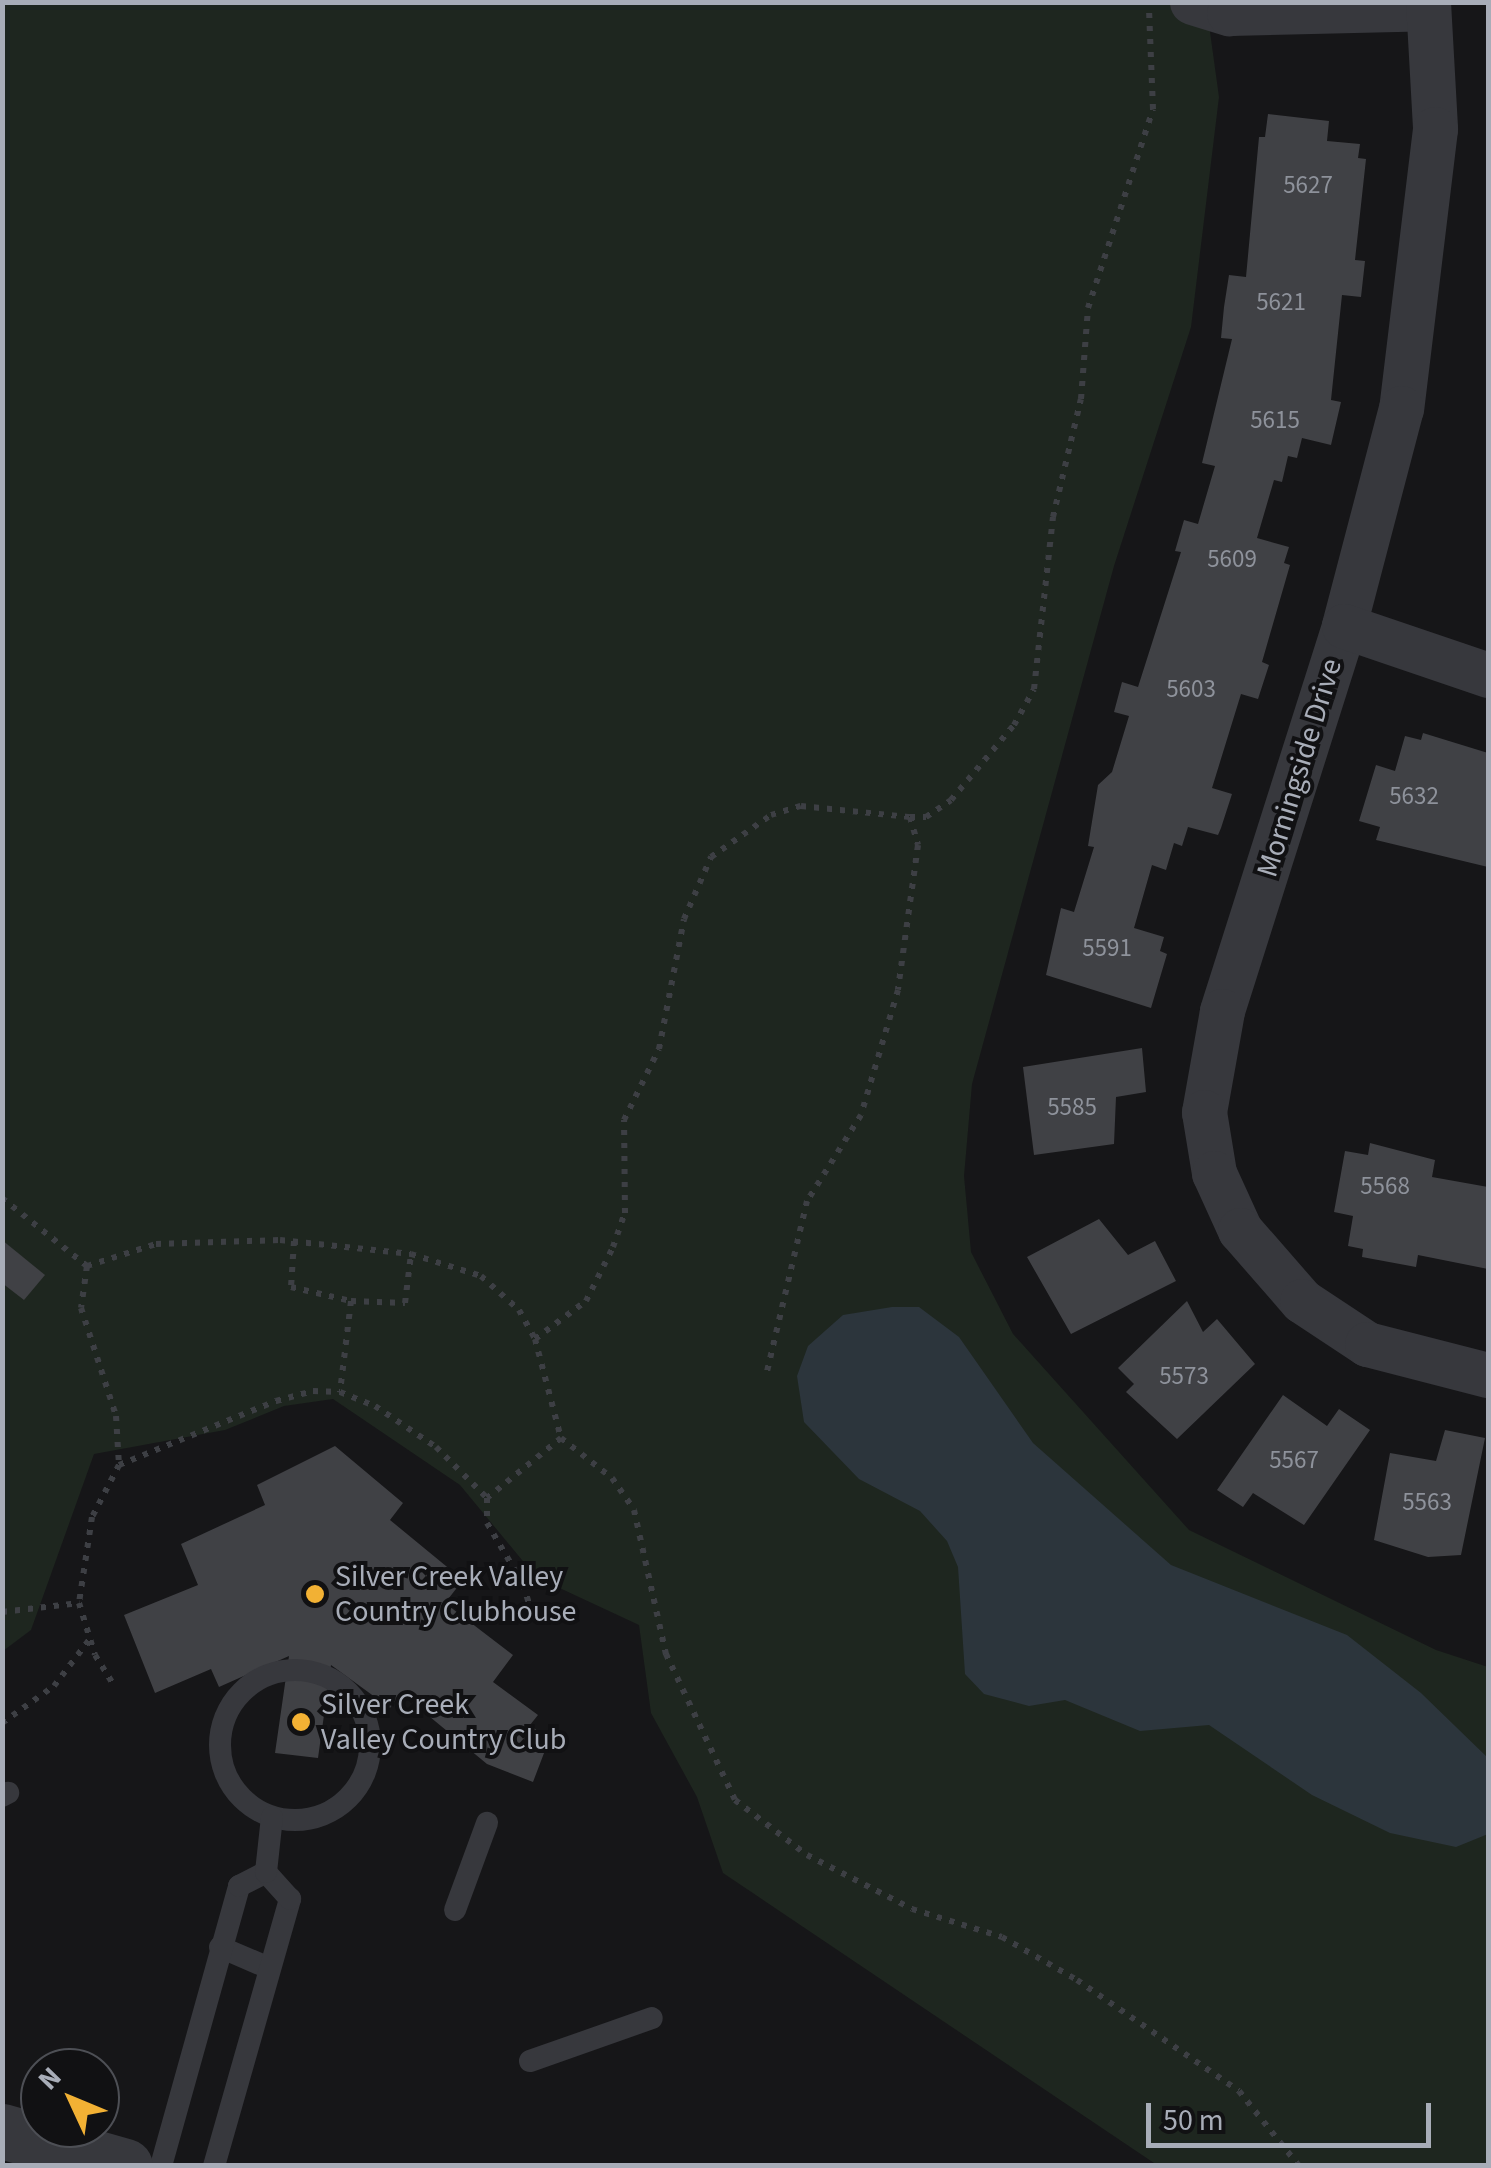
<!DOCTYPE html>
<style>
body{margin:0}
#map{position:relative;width:1491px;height:2168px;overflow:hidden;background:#161618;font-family:"Source Sans 3",sans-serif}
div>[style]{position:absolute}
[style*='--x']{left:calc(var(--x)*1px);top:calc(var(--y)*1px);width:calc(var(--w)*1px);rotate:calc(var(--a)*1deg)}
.green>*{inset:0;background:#1e261f}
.water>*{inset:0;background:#2c353c}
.building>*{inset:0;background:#404145}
.path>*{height:6px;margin-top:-3px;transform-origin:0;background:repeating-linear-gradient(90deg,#3d3f44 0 5px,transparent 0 13px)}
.service>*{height:22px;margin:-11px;padding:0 11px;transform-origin:11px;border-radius:11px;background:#37383d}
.service>.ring{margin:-11px;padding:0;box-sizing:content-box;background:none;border:22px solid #37383d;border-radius:50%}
.minor>*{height:45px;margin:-22.5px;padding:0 22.5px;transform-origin:22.5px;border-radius:22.5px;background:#37383d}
.tertiary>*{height:55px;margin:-27.5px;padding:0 27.5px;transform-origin:27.5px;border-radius:27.5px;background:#37383d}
.dots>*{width:28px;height:28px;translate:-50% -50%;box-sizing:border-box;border:5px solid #111113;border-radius:50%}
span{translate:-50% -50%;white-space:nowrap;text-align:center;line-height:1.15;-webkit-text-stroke:8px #111113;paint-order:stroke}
.number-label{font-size:25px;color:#8e929b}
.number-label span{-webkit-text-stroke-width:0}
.street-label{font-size:30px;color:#a8adb8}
.poi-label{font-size:30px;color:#a8adb8}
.left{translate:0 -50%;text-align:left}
.frame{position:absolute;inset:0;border:5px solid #a8adb8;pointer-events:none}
.north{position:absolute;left:20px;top:2048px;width:100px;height:100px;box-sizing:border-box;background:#111113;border:2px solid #4d4f55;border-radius:50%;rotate:314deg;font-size:28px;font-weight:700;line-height:40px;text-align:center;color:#a8adb8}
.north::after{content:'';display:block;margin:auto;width:35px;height:45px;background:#f2b134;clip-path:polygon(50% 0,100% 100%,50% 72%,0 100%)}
.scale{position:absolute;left:1146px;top:2103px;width:285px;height:45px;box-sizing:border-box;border:5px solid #a8adb8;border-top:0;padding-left:12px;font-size:30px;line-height:35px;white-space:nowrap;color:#a8adb8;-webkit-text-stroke:8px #111113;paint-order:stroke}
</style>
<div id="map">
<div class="green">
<i style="clip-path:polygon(3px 3px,1206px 3px,1219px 97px,1191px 327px,1114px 566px,972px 1084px,964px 1176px,971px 1252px,1013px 1334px,1189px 1530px,1436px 1650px,1488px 1667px,1488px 2165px,1157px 2165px,723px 1873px,697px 1797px,651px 1713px,639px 1625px,536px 1577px,460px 1485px,333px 1399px,284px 1406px,225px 1430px,94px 1454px,31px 1630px,3px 1651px)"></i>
</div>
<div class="water">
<i style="clip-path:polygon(892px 1307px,919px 1307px,959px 1337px,1033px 1443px,1171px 1565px,1347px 1635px,1421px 1693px,1488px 1758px,1488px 1834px,1456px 1847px,1390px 1833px,1312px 1795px,1209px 1725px,1140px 1731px,1065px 1700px,1029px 1706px,984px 1694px,965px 1674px,958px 1567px,947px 1541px,920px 1511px,859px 1479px,804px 1422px,797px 1376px,808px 1346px,843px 1315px)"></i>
</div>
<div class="building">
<i style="clip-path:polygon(1268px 114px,1329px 121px,1327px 141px,1360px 144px,1358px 158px,1366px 159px,1355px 260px,1365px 261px,1361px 297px,1342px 295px,1331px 400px,1341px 402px,1331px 445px,1302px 438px,1297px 458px,1288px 456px,1282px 482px,1274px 480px,1257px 538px,1289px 547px,1284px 563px,1290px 565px,1262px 662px,1269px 665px,1258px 699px,1241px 694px,1212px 788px,1232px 794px,1221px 828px,1218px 835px,1188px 827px,1182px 846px,1174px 843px,1166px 870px,1152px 865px,1134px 928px,1164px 937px,1160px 951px,1167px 954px,1151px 1008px,1046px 975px,1061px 908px,1074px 912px,1094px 847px,1088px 846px,1098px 785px,1112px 772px,1129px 716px,1114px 712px,1122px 682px,1138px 687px,1181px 552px,1175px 551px,1184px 520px,1198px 524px,1215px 466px,1202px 463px,1232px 339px,1221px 338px,1224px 307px,1229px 275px,1246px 277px,1259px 137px,1265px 137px)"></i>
<i style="clip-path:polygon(1423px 733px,1488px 753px,1488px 867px,1376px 840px,1380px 827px,1359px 821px,1376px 765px,1395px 771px,1405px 736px,1421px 740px)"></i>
<i style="clip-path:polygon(1142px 1048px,1146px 1092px,1116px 1097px,1114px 1144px,1034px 1155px,1023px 1067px)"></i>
<i style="clip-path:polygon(1370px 1143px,1435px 1160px,1432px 1177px,1488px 1187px,1488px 1269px,1418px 1255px,1416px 1267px,1362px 1257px,1363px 1249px,1348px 1246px,1353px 1216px,1334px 1212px,1345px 1151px,1368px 1155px)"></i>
<i style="clip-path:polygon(1099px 1219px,1128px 1255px,1155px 1241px,1176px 1281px,1071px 1334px,1027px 1257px)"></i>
<i style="clip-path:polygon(2px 1240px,45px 1275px,24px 1300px,2px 1283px)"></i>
<i style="clip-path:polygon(1187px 1301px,1203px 1332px,1217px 1319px,1255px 1364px,1177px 1439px,1126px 1392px,1134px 1384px,1118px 1368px)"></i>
<i style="clip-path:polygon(1283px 1395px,1327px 1426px,1339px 1409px,1370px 1430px,1304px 1525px,1253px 1493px,1243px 1507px,1217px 1490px)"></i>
<i style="clip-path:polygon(1445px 1430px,1485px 1438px,1461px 1555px,1428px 1557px,1374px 1540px,1390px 1453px,1436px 1461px)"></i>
<i style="clip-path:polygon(335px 1446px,403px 1503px,390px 1520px,463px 1580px,445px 1603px,513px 1655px,493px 1682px,538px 1715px,530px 1725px,549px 1740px,533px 1782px,487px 1764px,401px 1693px,390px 1708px,331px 1665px,318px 1758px,275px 1753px,289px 1656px,219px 1687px,211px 1669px,155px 1693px,124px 1615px,198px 1585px,181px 1544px,265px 1505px,257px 1485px)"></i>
</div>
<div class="path">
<i style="--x:910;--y:817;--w:16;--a:0"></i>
<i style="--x:926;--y:817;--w:30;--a:-34"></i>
<i style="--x:951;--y:800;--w:98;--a:-50"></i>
<i style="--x:1014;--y:725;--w:41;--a:-60.9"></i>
<i style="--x:1034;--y:689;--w:173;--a:-83.7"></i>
<i style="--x:1053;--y:517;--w:121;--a:-76.7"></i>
<i style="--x:1081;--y:399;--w:91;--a:-85.6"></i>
<i style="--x:1088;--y:308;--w:209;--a:-71.9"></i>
<i style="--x:1153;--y:109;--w:100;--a:-92.3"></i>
<i style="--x:2;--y:1198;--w:109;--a:38.7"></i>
<i style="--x:87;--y:1266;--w:42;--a:98.1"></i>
<i style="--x:81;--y:1308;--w:114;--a:72"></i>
<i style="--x:116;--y:1416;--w:49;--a:86.5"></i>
<i style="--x:119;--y:1465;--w:59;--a:117.4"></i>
<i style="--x:92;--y:1517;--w:87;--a:98.6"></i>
<i style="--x:294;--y:1241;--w:46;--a:93.7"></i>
<i style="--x:291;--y:1287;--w:62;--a:13.1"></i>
<i style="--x:351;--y:1301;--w:92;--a:96.9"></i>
<i style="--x:87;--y:1266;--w:72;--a:-17.7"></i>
<i style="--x:156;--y:1244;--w:124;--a:-1.8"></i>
<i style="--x:280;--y:1240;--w:132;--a:6.1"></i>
<i style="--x:411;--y:1254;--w:73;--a:17.4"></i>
<i style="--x:481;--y:1276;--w:51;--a:41.8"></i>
<i style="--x:519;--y:1310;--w:33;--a:61"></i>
<i style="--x:535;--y:1339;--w:102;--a:75.3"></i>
<i style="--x:561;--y:1438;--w:95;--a:141"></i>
<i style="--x:487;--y:1498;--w:25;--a:90"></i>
<i style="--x:487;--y:1523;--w:71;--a:59.5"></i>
<i style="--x:523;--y:1584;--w:38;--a:73"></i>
<i style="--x:351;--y:1301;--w:54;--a:2.1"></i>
<i style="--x:405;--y:1303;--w:49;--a:-83"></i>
<i style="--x:535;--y:1339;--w:64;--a:-36.7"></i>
<i style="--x:586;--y:1301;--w:60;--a:-63.4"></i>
<i style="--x:613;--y:1247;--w:36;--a:-71"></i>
<i style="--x:625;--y:1213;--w:93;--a:-90.6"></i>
<i style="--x:624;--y:1120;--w:79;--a:-63.8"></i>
<i style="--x:659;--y:1049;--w:132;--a:-79.1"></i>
<i style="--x:684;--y:919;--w:68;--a:-66.5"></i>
<i style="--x:711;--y:857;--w:73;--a:-35"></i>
<i style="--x:771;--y:815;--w:31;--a:-17"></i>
<i style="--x:801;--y:806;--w:110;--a:5.8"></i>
<i style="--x:910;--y:817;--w:29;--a:74"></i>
<i style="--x:918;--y:845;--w:146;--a:97.9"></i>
<i style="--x:898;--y:990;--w:130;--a:106.5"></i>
<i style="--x:861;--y:1115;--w:102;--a:122.1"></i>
<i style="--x:807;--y:1201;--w:180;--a:103.2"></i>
<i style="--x:561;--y:1438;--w:65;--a:38.1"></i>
<i style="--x:612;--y:1478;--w:39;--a:55"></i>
<i style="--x:634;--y:1510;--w:148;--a:77.5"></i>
<i style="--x:666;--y:1654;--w:161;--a:64.7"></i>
<i style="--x:735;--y:1800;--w:91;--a:37.4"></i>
<i style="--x:807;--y:1855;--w:118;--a:27.2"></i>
<i style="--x:912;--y:1909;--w:94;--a:17.3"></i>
<i style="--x:1002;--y:1937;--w:86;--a:29.8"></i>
<i style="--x:1077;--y:1980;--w:196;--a:34.4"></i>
<i style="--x:1239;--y:2091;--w:96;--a:51.3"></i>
<i style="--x:119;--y:1465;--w:170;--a:-22.2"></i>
<i style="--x:276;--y:1401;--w:38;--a:-15"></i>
<i style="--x:313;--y:1391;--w:27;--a:2"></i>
<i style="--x:340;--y:1392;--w:38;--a:22"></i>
<i style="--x:375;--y:1406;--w:73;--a:33.9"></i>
<i style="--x:436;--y:1447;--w:72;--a:45"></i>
<i style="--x:2;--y:1612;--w:78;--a:-6.7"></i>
<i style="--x:79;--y:1603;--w:54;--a:72.9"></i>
<i style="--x:95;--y:1655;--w:32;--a:58"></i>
<i style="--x:2;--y:1723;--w:64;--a:-35.4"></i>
<i style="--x:54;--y:1686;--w:58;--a:-52.7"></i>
</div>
<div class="service">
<i class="ring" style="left:220px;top:1670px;width:128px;height:128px"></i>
<i style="--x:2;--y:1796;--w:7;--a:-27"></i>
<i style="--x:455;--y:1910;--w:93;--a:-69.8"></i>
<i style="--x:220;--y:1947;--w:53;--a:23.2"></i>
<i style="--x:530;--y:2061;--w:129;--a:-19.4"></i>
<i style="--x:161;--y:2166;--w:291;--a:-74.4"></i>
<i style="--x:239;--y:1886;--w:30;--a:-27"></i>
<i style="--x:214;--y:2166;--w:278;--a:-74.1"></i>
<i style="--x:290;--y:1899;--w:36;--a:-132"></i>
<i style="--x:266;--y:1872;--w:55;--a:-83.8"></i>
</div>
<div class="minor">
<i style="--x:1192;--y:2;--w:39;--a:17"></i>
<i style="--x:1229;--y:13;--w:199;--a:-1.4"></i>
<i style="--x:1428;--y:2;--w:127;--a:86.8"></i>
<i style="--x:1435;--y:129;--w:281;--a:96.9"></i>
<i style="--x:1401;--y:408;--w:225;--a:104.7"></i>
<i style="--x:1344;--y:626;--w:404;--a:107.6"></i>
<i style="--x:1222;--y:1011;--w:103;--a:100.1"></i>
<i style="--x:1204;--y:1112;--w:62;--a:80.7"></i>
<i style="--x:1214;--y:1173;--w:63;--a:65.5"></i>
<i style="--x:1240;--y:1230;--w:94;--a:48.9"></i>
<i style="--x:1302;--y:1301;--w:78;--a:33.5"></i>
<i style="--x:1367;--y:1344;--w:125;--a:14.4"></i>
<i style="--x:1344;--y:626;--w:152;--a:18.8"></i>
</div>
<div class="tertiary">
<i style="--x:2;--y:2131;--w:128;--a:15.9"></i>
</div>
<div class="dots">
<i style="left:315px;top:1594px;background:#f2b134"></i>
<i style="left:301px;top:1722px;background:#f2b134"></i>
</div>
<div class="number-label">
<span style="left:1308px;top:185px">5627</span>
<span style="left:1281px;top:302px">5621</span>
<span style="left:1275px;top:420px">5615</span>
<span style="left:1232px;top:559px">5609</span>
<span style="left:1191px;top:689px">5603</span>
<span style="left:1414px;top:796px">5632</span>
<span style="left:1107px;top:948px">5591</span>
<span style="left:1072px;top:1107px">5585</span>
<span style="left:1385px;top:1186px">5568</span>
<span style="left:1184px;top:1376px">5573</span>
<span style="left:1294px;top:1460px">5567</span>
<span style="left:1427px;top:1502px">5563</span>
</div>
<div class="street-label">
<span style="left:1300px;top:768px;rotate:-73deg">Morningside Drive</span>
</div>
<div class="poi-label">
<span class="left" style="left:335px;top:1594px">Silver Creek Valley<br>Country Clubhouse</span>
<span class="left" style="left:321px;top:1722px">Silver Creek<br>Valley Country Club</span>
</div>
<div class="frame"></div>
<div class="north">N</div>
<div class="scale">50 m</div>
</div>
